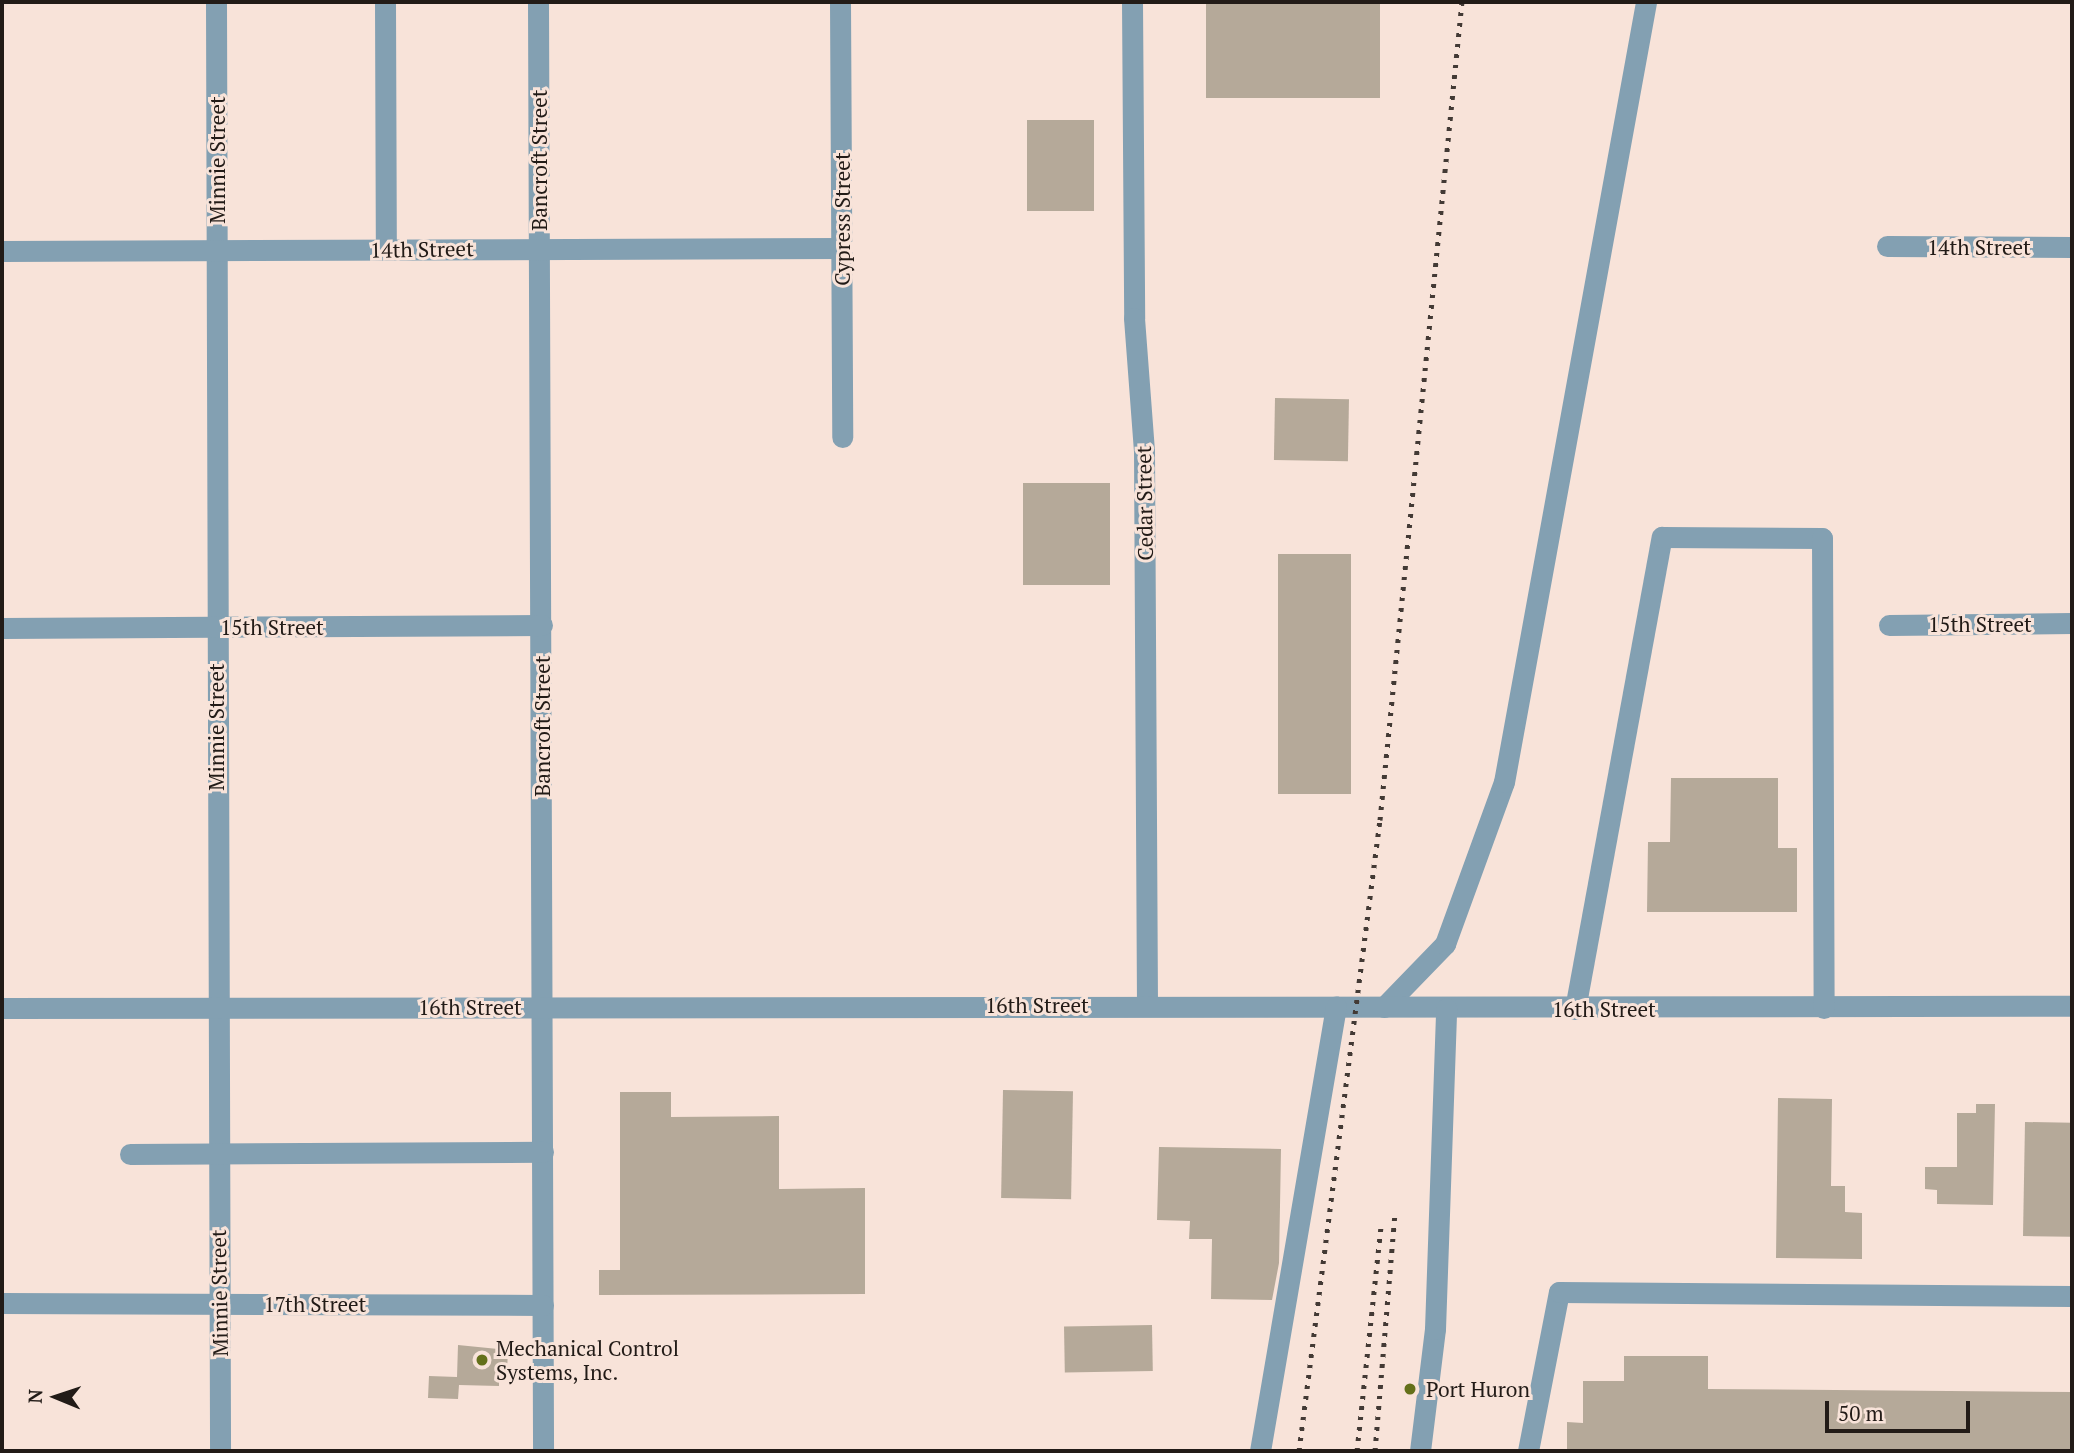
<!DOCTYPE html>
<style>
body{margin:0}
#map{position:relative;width:2074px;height:1453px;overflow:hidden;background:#f8e3d9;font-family:"PT Serif",serif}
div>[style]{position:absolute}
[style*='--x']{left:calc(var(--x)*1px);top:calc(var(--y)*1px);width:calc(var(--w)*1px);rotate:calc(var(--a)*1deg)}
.building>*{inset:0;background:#b5a999;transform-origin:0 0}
.minor>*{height:21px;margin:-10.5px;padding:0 10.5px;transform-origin:10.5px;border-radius:10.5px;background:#83a0b2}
.rail>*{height:5px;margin-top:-2.5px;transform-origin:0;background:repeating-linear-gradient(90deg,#433a35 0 3.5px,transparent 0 10.5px)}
.dots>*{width:19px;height:19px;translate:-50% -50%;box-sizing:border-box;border:4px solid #f8e3d9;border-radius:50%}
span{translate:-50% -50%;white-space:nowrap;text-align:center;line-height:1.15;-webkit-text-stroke:6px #f8e3d9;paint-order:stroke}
.street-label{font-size:21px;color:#221b17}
.poi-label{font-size:21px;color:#221b17}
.left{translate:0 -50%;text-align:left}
.frame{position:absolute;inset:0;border:4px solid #221b17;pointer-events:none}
.north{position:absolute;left:21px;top:1362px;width:70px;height:70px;-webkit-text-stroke:5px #f8e3d9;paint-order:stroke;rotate:272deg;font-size:19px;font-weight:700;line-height:28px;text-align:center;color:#221b17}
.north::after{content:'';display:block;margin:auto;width:24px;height:32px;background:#221b17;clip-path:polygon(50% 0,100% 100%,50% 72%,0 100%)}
.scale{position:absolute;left:1825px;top:1401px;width:145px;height:32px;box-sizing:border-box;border:4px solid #221b17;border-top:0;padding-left:9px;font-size:21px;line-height:24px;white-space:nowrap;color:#221b17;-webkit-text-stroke:5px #f8e3d9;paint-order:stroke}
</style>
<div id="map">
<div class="building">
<i style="left:1206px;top:2px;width:174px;height:96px"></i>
<i style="left:1094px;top:120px;width:91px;height:67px;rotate:90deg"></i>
<i style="left:1275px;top:398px;width:74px;height:62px;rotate:1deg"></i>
<i style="left:1023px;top:483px;width:87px;height:102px"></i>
<i style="left:1278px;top:554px;width:73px;height:240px"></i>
<i style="clip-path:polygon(1671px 778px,1778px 778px,1778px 848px,1797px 848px,1797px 912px,1647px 912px,1648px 842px,1670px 842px)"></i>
<i style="left:1003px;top:1090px;width:70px;height:108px;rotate:1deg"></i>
<i style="clip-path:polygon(620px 1092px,671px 1092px,671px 1117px,779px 1116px,779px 1189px,865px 1188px,865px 1294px,599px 1295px,599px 1270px,620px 1270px)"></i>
<i style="clip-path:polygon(1778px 1098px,1832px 1099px,1831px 1186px,1845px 1186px,1845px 1212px,1862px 1213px,1862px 1259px,1776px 1258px)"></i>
<i style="clip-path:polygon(1976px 1104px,1995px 1104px,1993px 1205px,1937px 1204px,1937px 1190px,1925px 1189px,1925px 1167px,1957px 1167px,1957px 1113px,1976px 1113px)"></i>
<i style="left:2025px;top:1122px;width:47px;height:114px;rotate:1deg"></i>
<i style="clip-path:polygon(1159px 1147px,1281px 1149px,1279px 1263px,1272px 1300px,1211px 1299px,1212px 1239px,1189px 1239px,1190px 1221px,1157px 1220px)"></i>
<i style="left:1152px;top:1325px;width:46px;height:88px;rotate:89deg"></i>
<i style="clip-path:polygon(458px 1345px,508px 1350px,507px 1371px,499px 1370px,499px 1386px,459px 1385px,458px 1399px,428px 1398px,429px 1376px,457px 1377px)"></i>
<i style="clip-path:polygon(1624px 1356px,1708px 1356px,1708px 1389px,2072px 1392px,2072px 1451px,1567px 1451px,1567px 1422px,1583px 1423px,1583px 1381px,1624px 1381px)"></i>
</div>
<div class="minor">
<i style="--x:216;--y:2;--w:1449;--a:89.84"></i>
<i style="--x:385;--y:2;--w:248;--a:89.8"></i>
<i style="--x:538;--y:2;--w:1449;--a:89.8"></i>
<i style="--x:840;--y:2;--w:435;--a:89.7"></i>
<i style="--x:1132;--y:2;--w:316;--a:89.6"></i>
<i style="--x:1134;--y:318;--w:133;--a:85.7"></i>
<i style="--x:1144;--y:451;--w:554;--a:89.69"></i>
<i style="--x:1887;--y:246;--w:185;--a:0.3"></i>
<i style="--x:2;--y:251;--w:840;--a:-0.2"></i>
<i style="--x:1889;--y:625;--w:183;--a:-0.6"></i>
<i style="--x:2;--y:628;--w:540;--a:-0.32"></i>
<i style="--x:1384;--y:1007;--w:88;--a:-45.9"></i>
<i style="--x:1445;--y:944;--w:172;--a:-70"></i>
<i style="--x:1504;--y:782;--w:793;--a:-79.68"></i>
<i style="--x:2;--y:1008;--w:2070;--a:-0.06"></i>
<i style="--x:1575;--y:1009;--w:480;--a:-79.6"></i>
<i style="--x:1662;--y:537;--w:160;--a:0.4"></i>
<i style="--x:1822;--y:538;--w:470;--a:89.8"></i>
<i style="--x:130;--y:1154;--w:413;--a:-0.3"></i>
<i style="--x:2;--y:1303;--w:541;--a:0.21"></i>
<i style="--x:1260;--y:1451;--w:451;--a:-80.3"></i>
<i style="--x:1420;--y:1451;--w:123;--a:-83"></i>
<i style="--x:1435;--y:1329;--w:321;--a:-88"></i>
<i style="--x:1528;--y:1451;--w:162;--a:-79"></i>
<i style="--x:1559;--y:1292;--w:513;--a:0.45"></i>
</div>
<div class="rail">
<i style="--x:1299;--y:1451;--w:636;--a:-82.69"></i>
<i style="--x:1380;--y:820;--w:822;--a:-84.28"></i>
<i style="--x:1357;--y:1451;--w:226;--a:-83.9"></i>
<i style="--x:1375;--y:1451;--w:241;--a:-85.2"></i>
</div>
<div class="dots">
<i style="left:482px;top:1360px;background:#64701a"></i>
<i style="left:1410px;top:1389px;background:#64701a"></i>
</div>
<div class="street-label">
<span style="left:217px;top:160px;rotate:-90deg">Minnie Street</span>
<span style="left:539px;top:160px;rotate:-90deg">Bancroft Street</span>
<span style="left:842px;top:219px;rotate:-90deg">Cypress Street</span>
<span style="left:1979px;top:247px">14th Street</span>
<span style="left:422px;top:249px;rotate:-1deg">14th Street</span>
<span style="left:1144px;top:503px;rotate:-91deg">Cedar Street</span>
<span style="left:1980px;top:624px">15th Street</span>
<span style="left:272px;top:627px">15th Street</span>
<span style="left:542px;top:726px;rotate:-90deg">Bancroft Street</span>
<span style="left:216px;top:727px;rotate:-90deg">Minnie Street</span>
<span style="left:1037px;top:1005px">16th Street</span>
<span style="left:470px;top:1007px">16th Street</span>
<span style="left:1604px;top:1009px">16th Street</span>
<span style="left:219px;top:1293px;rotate:-91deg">Minnie Street</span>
<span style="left:315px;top:1304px">17th Street</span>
</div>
<div class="poi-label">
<span class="left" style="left:496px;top:1360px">Mechanical Control<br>Systems, Inc.</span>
<span class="left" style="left:1426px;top:1389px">Port Huron</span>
</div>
<div class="frame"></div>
<div class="north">N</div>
<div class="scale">50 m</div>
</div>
